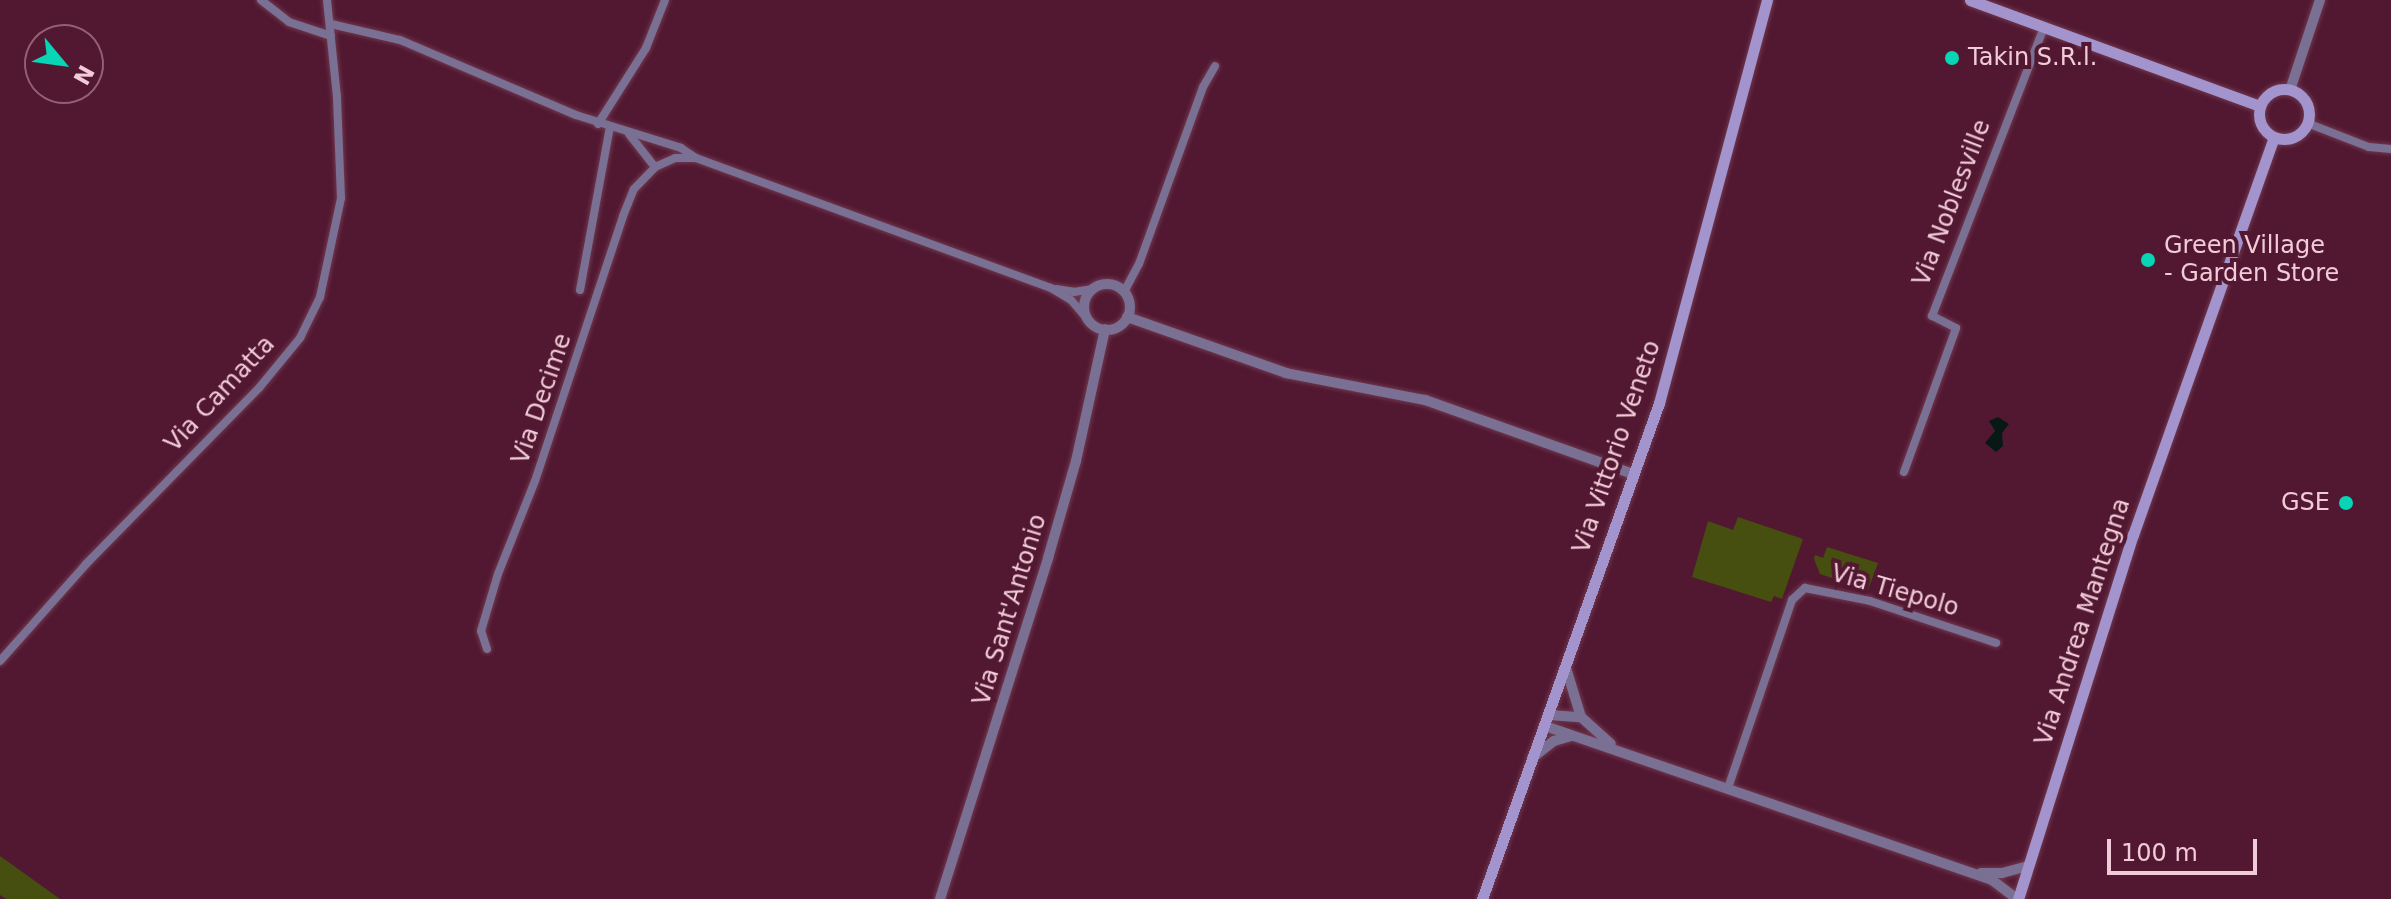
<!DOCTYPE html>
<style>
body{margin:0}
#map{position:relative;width:2391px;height:899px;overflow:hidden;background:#521831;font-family:"DejaVu Sans",sans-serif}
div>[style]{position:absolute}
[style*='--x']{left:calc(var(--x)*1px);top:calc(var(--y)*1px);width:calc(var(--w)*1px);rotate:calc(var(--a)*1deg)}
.green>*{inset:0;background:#464f0f}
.water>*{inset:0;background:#071815}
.roads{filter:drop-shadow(0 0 2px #6f384f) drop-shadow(0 0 2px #6f384f)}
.minor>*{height:8px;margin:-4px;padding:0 4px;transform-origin:4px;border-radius:4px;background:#7a7094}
.tertiary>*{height:10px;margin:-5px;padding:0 5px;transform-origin:5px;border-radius:5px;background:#7a7094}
.tertiary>.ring{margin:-5px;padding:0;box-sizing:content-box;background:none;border:10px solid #7a7094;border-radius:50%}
.secondary>*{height:11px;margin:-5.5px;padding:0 5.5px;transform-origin:5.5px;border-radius:5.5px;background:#a394cd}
.secondary>.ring{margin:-5.5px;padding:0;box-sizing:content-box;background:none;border:11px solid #a394cd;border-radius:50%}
.dots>*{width:22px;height:22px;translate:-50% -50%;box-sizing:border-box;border:4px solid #521831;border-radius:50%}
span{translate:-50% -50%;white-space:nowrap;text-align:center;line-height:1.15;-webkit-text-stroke:8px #521831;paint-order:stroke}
.poi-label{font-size:24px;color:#f1cbd7}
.left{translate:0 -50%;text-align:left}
.right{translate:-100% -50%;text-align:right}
.street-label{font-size:24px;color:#f1cbd7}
.north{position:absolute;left:24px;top:24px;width:80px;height:80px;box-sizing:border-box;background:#521831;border:2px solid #926073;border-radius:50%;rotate:119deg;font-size:22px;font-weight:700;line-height:32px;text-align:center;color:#f1cbd7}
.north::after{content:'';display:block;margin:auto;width:28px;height:36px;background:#08d5b5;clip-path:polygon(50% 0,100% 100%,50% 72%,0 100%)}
.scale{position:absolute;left:2107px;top:839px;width:150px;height:36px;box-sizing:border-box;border:4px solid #f1cbd7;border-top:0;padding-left:10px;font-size:24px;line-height:28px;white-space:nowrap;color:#f1cbd7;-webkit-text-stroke:6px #521831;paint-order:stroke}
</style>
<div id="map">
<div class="green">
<i style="clip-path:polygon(1738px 517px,1803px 539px,1782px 599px,1774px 596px,1771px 602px,1692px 577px,1708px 521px,1733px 530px)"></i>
<i style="clip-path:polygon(1827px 547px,1878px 563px,1868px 590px,1820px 574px,1814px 559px,1815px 555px,1823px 558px)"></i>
<i style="clip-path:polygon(0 856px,60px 899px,6px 899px,0 895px)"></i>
</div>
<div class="water">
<i style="clip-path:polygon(1998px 417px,2009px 424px,2002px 433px,2003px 446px,1996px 452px,1985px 443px,1995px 431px,1989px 421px)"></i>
</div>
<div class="roads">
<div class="minor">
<i style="--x:261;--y:0;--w:36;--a:38"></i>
<i style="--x:289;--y:22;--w:44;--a:18.4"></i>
<i style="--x:331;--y:24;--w:71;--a:13.1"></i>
<i style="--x:400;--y:40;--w:191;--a:23.1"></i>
<i style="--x:576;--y:115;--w:110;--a:17.4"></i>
<i style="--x:681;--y:148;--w:18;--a:34"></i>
<i style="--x:696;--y:158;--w:378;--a:20.1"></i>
<i style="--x:1051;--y:288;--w:23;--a:31"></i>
<i style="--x:1071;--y:300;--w:23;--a:49"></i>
<i style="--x:2307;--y:123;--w:66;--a:21.2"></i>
<i style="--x:2369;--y:147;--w:22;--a:5"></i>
<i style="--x:598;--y:124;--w:90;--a:-57.7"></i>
<i style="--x:646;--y:48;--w:52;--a:-68.4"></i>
<i style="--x:629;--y:134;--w:42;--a:51.8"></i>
<i style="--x:1056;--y:289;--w:18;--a:9"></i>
<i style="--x:1074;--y:292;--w:19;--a:-9"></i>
<i style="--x:580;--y:290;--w:166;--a:-79.6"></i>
<i style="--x:1124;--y:292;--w:32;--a:-62"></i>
<i style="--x:1139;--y:264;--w:188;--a:-70.1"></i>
<i style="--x:1203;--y:87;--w:24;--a:-60"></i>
<i style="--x:1904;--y:472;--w:153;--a:-70.1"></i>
<i style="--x:1956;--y:328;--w:27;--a:-153"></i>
<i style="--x:1932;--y:316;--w:310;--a:-68.8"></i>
<i style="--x:487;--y:649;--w:19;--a:-108"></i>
<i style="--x:481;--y:631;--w:59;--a:-73.4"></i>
<i style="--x:498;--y:574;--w:100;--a:-68.3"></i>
<i style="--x:535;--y:481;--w:279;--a:-71.6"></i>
<i style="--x:623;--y:216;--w:29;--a:-68"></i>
<i style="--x:634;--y:189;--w:30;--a:-46"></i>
<i style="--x:655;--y:167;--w:22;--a:-24"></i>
<i style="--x:675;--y:158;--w:21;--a:0"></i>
<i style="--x:0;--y:661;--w:130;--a:-48.4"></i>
<i style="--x:86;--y:564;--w:247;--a:-45.5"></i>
<i style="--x:259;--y:388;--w:65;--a:-50.6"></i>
<i style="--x:300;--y:338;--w:46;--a:-64"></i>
<i style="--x:320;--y:297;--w:101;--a:-78"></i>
<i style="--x:341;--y:198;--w:101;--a:-92.3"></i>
<i style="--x:337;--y:97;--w:98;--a:-95.9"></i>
<i style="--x:1728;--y:788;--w:199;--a:-71.2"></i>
<i style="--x:1792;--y:600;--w:18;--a:-43"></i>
<i style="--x:1805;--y:588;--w:66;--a:11.3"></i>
<i style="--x:1870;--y:601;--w:133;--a:18.4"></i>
</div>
<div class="tertiary">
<i style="--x:2290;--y:90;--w:95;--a:-71.6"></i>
<i class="ring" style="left:1084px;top:284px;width:36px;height:36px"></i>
<i style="--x:1127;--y:317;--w:169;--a:19.4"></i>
<i style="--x:1286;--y:373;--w:142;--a:11"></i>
<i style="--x:1425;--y:400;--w:221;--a:19.6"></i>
<i style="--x:1566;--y:668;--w:51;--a:73"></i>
<i style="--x:1581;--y:717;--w:40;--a:42"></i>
<i style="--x:1549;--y:715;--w:32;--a:4"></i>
<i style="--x:1545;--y:726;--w:473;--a:19"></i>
<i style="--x:1992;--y:880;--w:31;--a:37"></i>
<i style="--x:1532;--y:758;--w:28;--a:-38"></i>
<i style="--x:1554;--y:741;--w:18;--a:-16"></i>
<i style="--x:1981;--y:873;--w:21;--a:0"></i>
<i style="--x:2002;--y:873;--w:27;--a:-15"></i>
<i style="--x:940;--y:899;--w:358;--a:-72.4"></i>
<i style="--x:1048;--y:558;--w:101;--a:-73.9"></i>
<i style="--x:1076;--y:461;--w:135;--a:-77.6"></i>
</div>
<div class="secondary">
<i style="--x:1970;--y:0;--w:309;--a:20.1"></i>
<i class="ring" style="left:2259px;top:89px;width:39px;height:39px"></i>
<i style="--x:1482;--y:899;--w:527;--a:-70.36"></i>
<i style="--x:1659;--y:403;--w:417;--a:-75"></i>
<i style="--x:2018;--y:899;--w:382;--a:-72.5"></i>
<i style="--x:2133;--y:535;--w:422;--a:-70.5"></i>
</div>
</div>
<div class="dots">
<i style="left:1952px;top:58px;background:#08d5b5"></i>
<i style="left:2148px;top:260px;background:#08d5b5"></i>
<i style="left:2346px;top:503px;background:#08d5b5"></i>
</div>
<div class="poi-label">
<span class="left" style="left:1968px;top:58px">Takin S.R.l.</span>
<span class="left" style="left:2164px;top:260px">Green Village<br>- Garden Store</span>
<span class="right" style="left:2330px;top:503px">GSE</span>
</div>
<div class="street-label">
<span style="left:1952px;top:203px;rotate:-69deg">Via Noblesville</span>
<span style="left:220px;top:394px;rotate:-47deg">Via Camatta</span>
<span style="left:542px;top:399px;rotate:-71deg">Via Decime</span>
<span style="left:1617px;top:447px;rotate:-71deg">Via Vittorio Veneto</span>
<span style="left:1895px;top:591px;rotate:16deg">Via Tiepolo</span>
<span style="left:1010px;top:610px;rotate:-73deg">Via Sant'Antonio</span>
<span style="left:2083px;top:622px;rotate:-72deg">Via Andrea Mantegna</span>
</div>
<div class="north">N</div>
<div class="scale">100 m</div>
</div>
